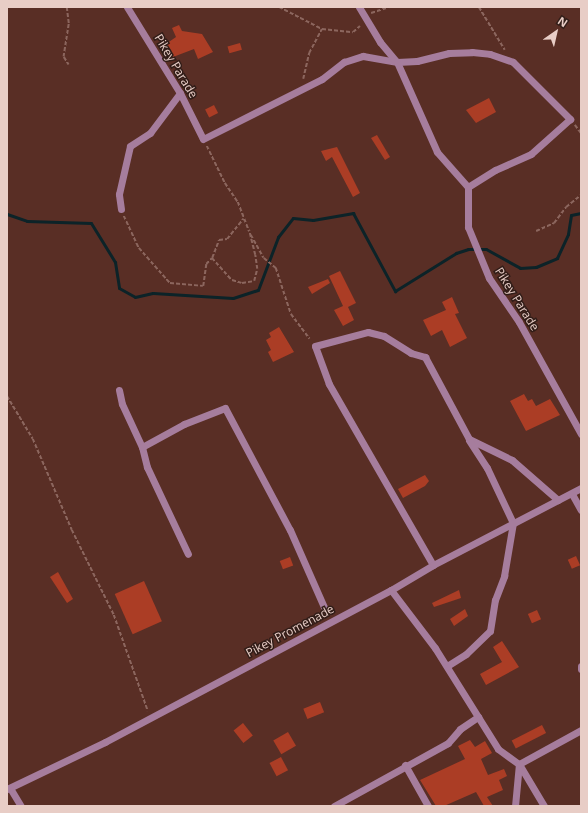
<!DOCTYPE html>
<style>
body{margin:0}
#map{position:relative;width:588px;height:813px;overflow:hidden;background:#592e25;font-family:"Open Sans",sans-serif}
div>[style]{position:absolute}
[style*='--x']{left:calc(var(--x)*1px);top:calc(var(--y)*1px);width:calc(var(--w)*1px);rotate:calc(var(--a)*1deg)}
.stream>*{height:3px;margin:-1.5px;padding:0 1.5px;transform-origin:1.5px;border-radius:1.5px;background:#0c2328}
.building>*{inset:0;background:#ab3d25;transform-origin:0 0}
.path>*{height:1.5px;margin-top:-0.75px;transform-origin:0;background:repeating-linear-gradient(90deg,#8c665e 0 4px,transparent 0 6px)}
.minor>*{height:7px;margin:-3.5px;padding:0 3.5px;transform-origin:3.5px;border-radius:3.5px;background:#a67d9d}
span{translate:-50% -50%;white-space:nowrap;text-align:center;line-height:1.15;-webkit-text-stroke:3px #311d18;paint-order:stroke}
.street-label{font-size:12px;color:#e8cdc6}
.frame{position:absolute;inset:0;border:8px solid #e8cdc6;pointer-events:none}
.north{position:absolute;left:536px;top:12px;width:40px;height:40px;-webkit-text-stroke:3px #311d18;paint-order:stroke;rotate:34deg;font-size:11px;font-weight:700;line-height:16px;text-align:center;color:#e8cdc6}
.north::after{content:'';display:block;margin:auto;width:14px;height:18px;background:#e8cdc6;clip-path:polygon(50% 0,100% 100%,50% 72%,0 100%)}
</style>
<div id="map">
<div class="stream">
<i style="--x:7;--y:214;--w:21;--a:19"></i>
<i style="--x:27;--y:221;--w:64;--a:1.8"></i>
<i style="--x:91;--y:223;--w:46;--a:58.4"></i>
<i style="--x:115;--y:262;--w:26;--a:81"></i>
<i style="--x:119;--y:288;--w:18;--a:29"></i>
<i style="--x:135;--y:297;--w:18;--a:-13"></i>
<i style="--x:153;--y:293;--w:80;--a:3.6"></i>
<i style="--x:233;--y:298;--w:26;--a:-18"></i>
<i style="--x:258;--y:290;--w:57;--a:-69.3"></i>
<i style="--x:278;--y:237;--w:24;--a:-52"></i>
<i style="--x:293;--y:218;--w:20;--a:6"></i>
<i style="--x:313;--y:220;--w:41;--a:-9.9"></i>
<i style="--x:353;--y:213;--w:89;--a:61.7"></i>
<i style="--x:395;--y:291;--w:72;--a:-31.9"></i>
<i style="--x:456;--y:253;--w:13;--a:-18"></i>
<i style="--x:468;--y:249;--w:18;--a:0"></i>
<i style="--x:486;--y:249;--w:39;--a:29"></i>
<i style="--x:520;--y:268;--w:16;--a:-4"></i>
<i style="--x:536;--y:267;--w:23;--a:-23"></i>
<i style="--x:557;--y:258;--w:26;--a:-65"></i>
<i style="--x:568;--y:234;--w:19;--a:-81"></i>
<i style="--x:571;--y:215;--w:10;--a:-11"></i>
</div>
<div class="building">
<i style="clip-path:polygon(179px 25px,182px 31px,202px 34px,213px 52px,198px 59px,194px 49px,173px 57px,166px 44px,176px 37px,172px 28px)"></i>
<i style="left:240px;top:43px;width:7px;height:13px;rotate:74deg"></i>
<i style="clip-path:polygon(489px 98px,496px 112px,476px 123px,466px 110px)"></i>
<i style="left:214px;top:105px;width:9px;height:10px;rotate:63deg"></i>
<i style="clip-path:polygon(377px 135px,390px 157px,385px 160px,371px 138px)"></i>
<i style="clip-path:polygon(337px 147px,360px 193px,353px 197px,332px 157px,326px 161px,321px 151px)"></i>
<i style="clip-path:polygon(340px 271px,356px 303px,348px 307px,354px 320px,343px 326px,334px 310px,343px 306px,329px 276px)"></i>
<i style="clip-path:polygon(328px 279px,330px 283px,312px 294px,308px 287px)"></i>
<i style="clip-path:polygon(452px 297px,459px 313px,455px 314px,467px 338px,450px 347px,442px 330px,431px 336px,423px 320px,446px 310px,442px 302px)"></i>
<i style="clip-path:polygon(279px 327px,294px 352px,273px 362px,268px 352px,271px 350px,266px 340px,271px 337px,269px 333px)"></i>
<i style="clip-path:polygon(524px 394px,528px 401px,532px 399px,536px 406px,550px 399px,560px 415px,526px 431px,510px 401px)"></i>
<i style="clip-path:polygon(425px 475px,429px 481px,425px 486px,403px 498px,398px 489px)"></i>
<i style="left:576px;top:556px;width:10px;height:9px;rotate:66deg"></i>
<i style="left:290px;top:557px;width:9px;height:11px;rotate:69deg"></i>
<i style="clip-path:polygon(58px 572px,73px 599px,67px 603px,50px 577px)"></i>
<i style="left:144px;top:581px;width:44px;height:32px;rotate:66deg"></i>
<i style="clip-path:polygon(459px 590px,461px 598px,434px 607px,432px 603px)"></i>
<i style="clip-path:polygon(465px 609px,468px 616px,454px 626px,450px 619px)"></i>
<i style="left:537px;top:610px;width:10px;height:10px;rotate:66deg"></i>
<i style="clip-path:polygon(502px 641px,519px 667px,486px 685px,480px 674px,502px 662px,493px 647px)"></i>
<i style="left:320px;top:702px;width:11px;height:18px;rotate:68deg"></i>
<i style="left:243px;top:723px;width:16px;height:12px;rotate:52deg"></i>
<i style="left:542px;top:725px;width:9px;height:34px;rotate:63deg"></i>
<i style="left:288px;top:732px;width:16px;height:17px;rotate:60deg"></i>
<i style="clip-path:polygon(470px 740px,475px 747px,485px 741px,492px 753px,481px 759px,488px 775px,504px 769px,507px 776px,499px 780px,503px 790px,487px 797px,493px 806px,484px 806px,476px 792px,444px 806px,436px 806px,420px 780px,465px 759px,458px 746px)"></i>
<i style="left:281px;top:757px;width:15px;height:13px;rotate:62deg"></i>
</div>
<div class="path">
<i style="--x:67;--y:7;--w:17;--a:83"></i>
<i style="--x:69;--y:24;--w:33;--a:99"></i>
<i style="--x:64;--y:57;--w:9;--a:58"></i>
<i style="--x:279;--y:7;--w:48;--a:27.1"></i>
<i style="--x:322;--y:29;--w:31;--a:6"></i>
<i style="--x:353;--y:32;--w:9;--a:-41"></i>
<i style="--x:479;--y:7;--w:50;--a:58.8"></i>
<i style="--x:371;--y:13;--w:20;--a:-18"></i>
<i style="--x:303;--y:79;--w:27;--a:-77"></i>
<i style="--x:309;--y:53;--w:27;--a:-62"></i>
<i style="--x:575;--y:125;--w:10;--a:53"></i>
<i style="--x:207;--y:146;--w:41;--a:64.1"></i>
<i style="--x:225;--y:183;--w:23;--a:56"></i>
<i style="--x:238;--y:202;--w:31;--a:69"></i>
<i style="--x:124;--y:216;--w:35;--a:65"></i>
<i style="--x:139;--y:248;--w:47;--a:48.5"></i>
<i style="--x:170;--y:283;--w:33;--a:5"></i>
<i style="--x:203;--y:286;--w:22;--a:-82"></i>
<i style="--x:206;--y:264;--w:8;--a:-45"></i>
<i style="--x:212;--y:258;--w:30;--a:48"></i>
<i style="--x:232;--y:280;--w:10;--a:17"></i>
<i style="--x:242;--y:283;--w:12;--a:-9"></i>
<i style="--x:254;--y:281;--w:12;--a:-76"></i>
<i style="--x:257;--y:269;--w:14;--a:-98"></i>
<i style="--x:255;--y:255;--w:25;--a:-104"></i>
<i style="--x:536;--y:231;--w:20;--a:-24"></i>
<i style="--x:554;--y:223;--w:20;--a:-53"></i>
<i style="--x:566;--y:207;--w:19;--a:-39"></i>
<i style="--x:251;--y:235;--w:26;--a:61"></i>
<i style="--x:264;--y:258;--w:16;--a:40"></i>
<i style="--x:276;--y:268;--w:48;--a:71.9"></i>
<i style="--x:291;--y:314;--w:31;--a:53"></i>
<i style="--x:212;--y:258;--w:19;--a:-69"></i>
<i style="--x:219;--y:240;--w:8;--a:-7"></i>
<i style="--x:227;--y:239;--w:26;--a:-51"></i>
<i style="--x:7;--y:396;--w:50;--a:58.8"></i>
<i style="--x:33;--y:439;--w:99;--a:66.8"></i>
<i style="--x:72;--y:530;--w:95;--a:63.7"></i>
<i style="--x:114;--y:615;--w:102;--a:70.5"></i>
</div>
<div class="minor">
<i style="--x:127;--y:7;--w:101;--a:58.4"></i>
<i style="--x:180;--y:93;--w:51;--a:63.4"></i>
<i style="--x:203;--y:139;--w:133;--a:-26.8"></i>
<i style="--x:322;--y:79;--w:28;--a:-38"></i>
<i style="--x:344;--y:62;--w:20;--a:-18"></i>
<i style="--x:363;--y:56;--w:35;--a:10"></i>
<i style="--x:397;--y:62;--w:20;--a:-3"></i>
<i style="--x:417;--y:61;--w:33;--a:-14"></i>
<i style="--x:449;--y:53;--w:23;--a:-2"></i>
<i style="--x:472;--y:52;--w:18;--a:6"></i>
<i style="--x:490;--y:54;--w:24;--a:19"></i>
<i style="--x:513;--y:62;--w:81;--a:45"></i>
<i style="--x:570;--y:119;--w:52;--a:138.1"></i>
<i style="--x:531;--y:154;--w:39;--a:156"></i>
<i style="--x:495;--y:170;--w:32;--a:148"></i>
<i style="--x:359;--y:7;--w:41;--a:59"></i>
<i style="--x:380;--y:42;--w:26;--a:50"></i>
<i style="--x:397;--y:62;--w:98;--a:66"></i>
<i style="--x:437;--y:152;--w:47;--a:48.5"></i>
<i style="--x:468;--y:187;--w:40;--a:90"></i>
<i style="--x:468;--y:227;--w:55;--a:67.6"></i>
<i style="--x:489;--y:278;--w:53;--a:55.7"></i>
<i style="--x:519;--y:322;--w:128;--a:61"></i>
<i style="--x:121;--y:209;--w:15;--a:-98"></i>
<i style="--x:119;--y:194;--w:49;--a:-77.1"></i>
<i style="--x:130;--y:146;--w:24;--a:-33"></i>
<i style="--x:150;--y:133;--w:50;--a:-53.1"></i>
<i style="--x:119;--y:390;--w:14;--a:78"></i>
<i style="--x:122;--y:404;--w:47;--a:65.1"></i>
<i style="--x:142;--y:447;--w:21;--a:76"></i>
<i style="--x:147;--y:467;--w:96;--a:64.8"></i>
<i style="--x:142;--y:447;--w:48;--a:-28.7"></i>
<i style="--x:184;--y:424;--w:44;--a:-21.3"></i>
<i style="--x:225;--y:408;--w:138;--a:62"></i>
<i style="--x:290;--y:530;--w:84;--a:66.2"></i>
<i style="--x:572;--y:494;--w:18;--a:61"></i>
<i style="--x:433;--y:565;--w:209;--a:-119.9"></i>
<i style="--x:329;--y:384;--w:40;--a:-110.2"></i>
<i style="--x:315;--y:346;--w:55;--a:-14.8"></i>
<i style="--x:368;--y:332;--w:16;--a:14"></i>
<i style="--x:384;--y:336;--w:32;--a:32"></i>
<i style="--x:411;--y:353;--w:15;--a:16"></i>
<i style="--x:425;--y:357;--w:93;--a:61.8"></i>
<i style="--x:469;--y:439;--w:48;--a:26"></i>
<i style="--x:512;--y:460;--w:61;--a:41"></i>
<i style="--x:391;--y:590;--w:73;--a:52.8"></i>
<i style="--x:435;--y:648;--w:119;--a:58"></i>
<i style="--x:498;--y:749;--w:26;--a:36"></i>
<i style="--x:519;--y:764;--w:49;--a:59.2"></i>
<i style="--x:447;--y:666;--w:22;--a:-32"></i>
<i style="--x:466;--y:654;--w:33;--a:-44"></i>
<i style="--x:490;--y:631;--w:31;--a:-81"></i>
<i style="--x:495;--y:600;--w:26;--a:-69"></i>
<i style="--x:504;--y:576;--w:54;--a:-80.4"></i>
<i style="--x:513;--y:523;--w:61;--a:-115.3"></i>
<i style="--x:487;--y:468;--w:33;--a:-123"></i>
<i style="--x:581;--y:666;--w:3;--a:90"></i>
<i style="--x:405;--y:765;--w:47;--a:60.7"></i>
<i style="--x:10;--y:788;--w:21;--a:59"></i>
<i style="--x:7;--y:789;--w:109;--a:-25.6"></i>
<i style="--x:105;--y:742;--w:324;--a:-28"></i>
<i style="--x:391;--y:590;--w:49;--a:-30.8"></i>
<i style="--x:433;--y:565;--w:167;--a:-27.5"></i>
<i style="--x:334;--y:806;--w:130;--a:-28.9"></i>
<i style="--x:448;--y:743;--w:18;--a:-49"></i>
<i style="--x:460;--y:729;--w:22;--a:-34"></i>
<i style="--x:515;--y:806;--w:42;--a:-84.6"></i>
<i style="--x:519;--y:764;--w:71;--a:-28.7"></i>
</div>
<div class="street-label">
<span style="left:176px;top:66px;rotate:59deg">Pikey Parade</span>
<span style="left:517px;top:299px;rotate:58deg">Pikey Parade</span>
<span style="left:290px;top:631px;rotate:-28deg">Pikey Promenade</span>
</div>
<div class="frame"></div>
<div class="north">N</div>
</div>
